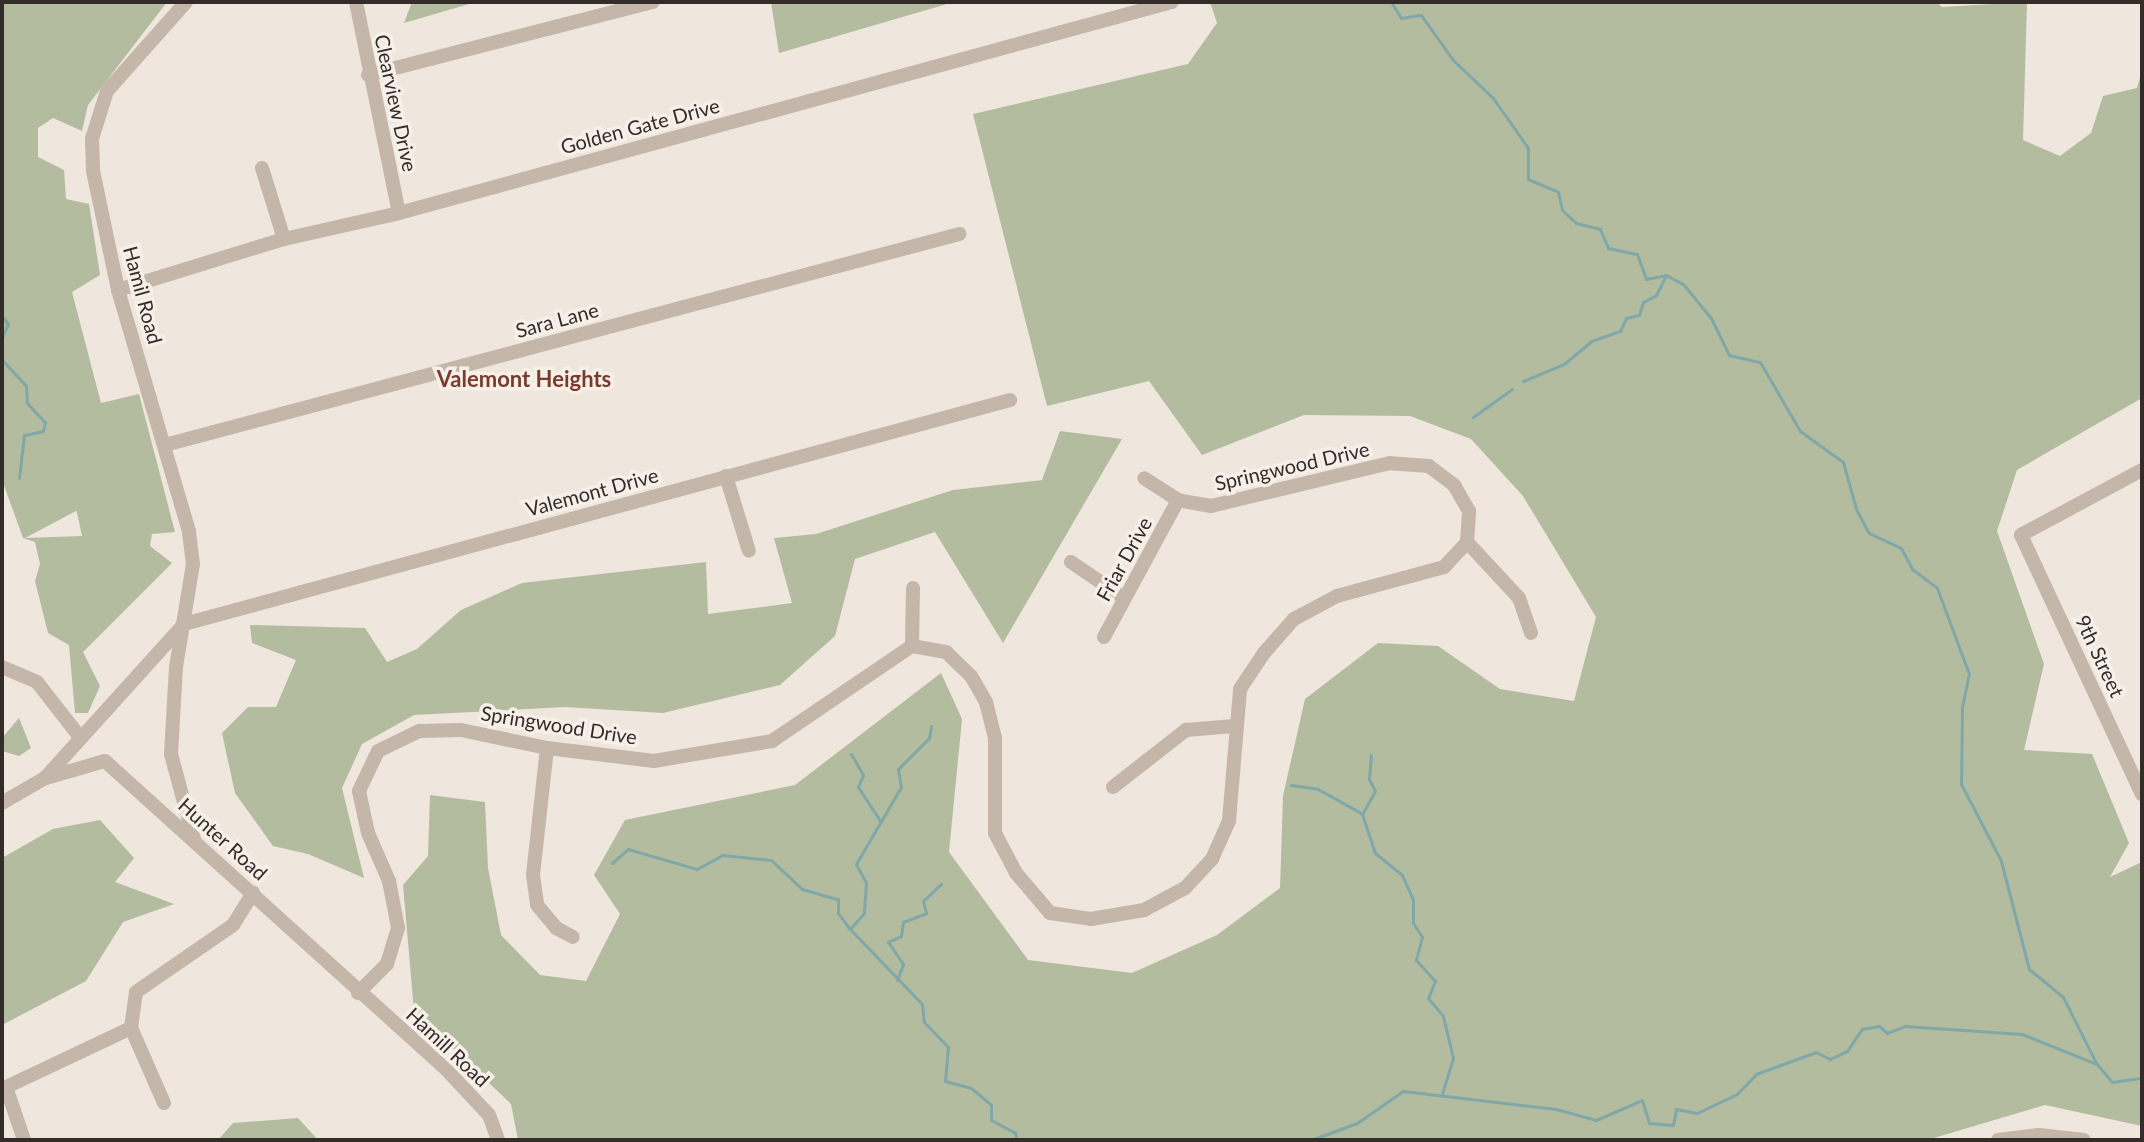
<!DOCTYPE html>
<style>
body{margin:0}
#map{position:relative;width:2144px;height:1142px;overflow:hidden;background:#efe6dd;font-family:Lato,sans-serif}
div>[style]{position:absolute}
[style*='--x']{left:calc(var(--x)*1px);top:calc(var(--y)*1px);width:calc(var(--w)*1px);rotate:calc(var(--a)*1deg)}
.green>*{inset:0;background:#b3bc9f}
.stream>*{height:3px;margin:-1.5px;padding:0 1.5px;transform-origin:1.5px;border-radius:1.5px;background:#80a8a8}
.minor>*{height:14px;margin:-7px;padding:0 7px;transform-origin:7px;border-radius:7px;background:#c5b6aa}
span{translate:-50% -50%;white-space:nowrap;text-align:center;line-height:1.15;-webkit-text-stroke:7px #f7f0e9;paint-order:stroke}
.street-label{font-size:20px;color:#342c29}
.neighbourhood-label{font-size:22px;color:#783b2c;font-weight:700}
.frame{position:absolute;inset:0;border:4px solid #342c29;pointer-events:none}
</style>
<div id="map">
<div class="green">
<i style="clip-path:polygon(evenodd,2px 2px,167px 2px,88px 105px,82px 131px,53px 118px,38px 128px,38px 157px,64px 170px,66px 199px,89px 204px,100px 275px,72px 292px,101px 403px,139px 394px,175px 532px,152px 534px,150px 546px,172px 563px,83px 652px,100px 686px,88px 713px,75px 713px,69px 645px,48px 633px,35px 581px,40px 564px,35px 542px,23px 538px,2px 480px,2px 2px,77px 512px,82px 536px,25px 538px,76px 511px,77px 512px)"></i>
<i style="clip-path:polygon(412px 2px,476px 2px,404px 23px)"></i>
<i style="clip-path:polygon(771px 2px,954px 2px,779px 53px)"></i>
<i style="clip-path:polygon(1210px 2px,1936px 2px,1942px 7px,2027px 2px,2023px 140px,2060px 156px,2091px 133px,2103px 96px,2137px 88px,2142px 71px,2142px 398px,2017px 470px,1997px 531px,2044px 664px,2024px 750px,2092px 754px,2129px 843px,2110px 877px,2142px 862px,2142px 1126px,2045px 1105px,1927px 1140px,518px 1140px,511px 1104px,414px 1011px,403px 885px,428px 856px,430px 795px,485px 802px,488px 868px,501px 935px,540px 975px,586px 981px,620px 914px,594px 875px,625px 820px,795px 785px,941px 673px,962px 719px,949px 852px,1028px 960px,1132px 973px,1217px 935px,1280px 888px,1283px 796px,1305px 699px,1378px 643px,1438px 646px,1500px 689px,1574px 701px,1596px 617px,1523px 496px,1471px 439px,1410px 416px,1304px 415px,1202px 455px,1149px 381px,1047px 406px,973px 114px,1188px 64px,1217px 23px)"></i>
<i style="clip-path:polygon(1060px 431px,1122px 439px,1003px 643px,935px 532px,855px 559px,835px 636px,780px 685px,663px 713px,565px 707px,414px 715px,362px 744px,342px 788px,364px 878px,308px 854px,273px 846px,235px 793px,222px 733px,248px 707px,276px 707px,296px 660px,252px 643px,250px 625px,365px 628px,387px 662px,417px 649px,461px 610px,522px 583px,706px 562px,708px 614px,792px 603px,774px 538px,816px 534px,953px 490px,1042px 480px)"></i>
<i style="clip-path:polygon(19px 718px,31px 748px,19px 756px,2px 751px,2px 738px)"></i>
<i style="clip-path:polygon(100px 820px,134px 858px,115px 882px,174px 904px,123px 922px,86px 981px,2px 1025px,2px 858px,53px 829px)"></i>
<i style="clip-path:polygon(298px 1118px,318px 1140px,218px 1140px,233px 1123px)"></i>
</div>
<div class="stream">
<i style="--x:1391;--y:2;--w:19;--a:58"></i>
<i style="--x:1401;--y:18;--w:20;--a:-9"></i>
<i style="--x:1421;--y:15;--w:55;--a:54.6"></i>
<i style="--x:1453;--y:60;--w:55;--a:43.5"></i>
<i style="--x:1493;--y:98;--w:61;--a:55"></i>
<i style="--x:1528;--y:148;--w:31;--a:90"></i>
<i style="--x:1528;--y:179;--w:33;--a:23"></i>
<i style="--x:1558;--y:192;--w:18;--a:77"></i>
<i style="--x:1562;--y:210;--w:19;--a:43"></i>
<i style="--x:1576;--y:223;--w:25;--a:14"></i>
<i style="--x:1600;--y:229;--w:21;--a:67"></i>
<i style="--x:1608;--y:248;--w:30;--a:12"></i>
<i style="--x:1637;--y:254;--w:27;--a:70"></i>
<i style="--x:1646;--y:279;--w:20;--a:-11"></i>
<i style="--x:1666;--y:275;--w:19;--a:28"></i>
<i style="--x:1683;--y:284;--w:44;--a:50.5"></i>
<i style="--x:1711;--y:318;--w:41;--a:64.1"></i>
<i style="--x:1729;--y:355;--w:32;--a:13"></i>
<i style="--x:1760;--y:362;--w:80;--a:59.9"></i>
<i style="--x:1800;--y:431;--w:53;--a:35.8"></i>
<i style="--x:1843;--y:462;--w:49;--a:74.5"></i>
<i style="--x:1856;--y:509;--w:27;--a:62"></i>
<i style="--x:1869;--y:533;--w:35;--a:25"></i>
<i style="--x:1901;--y:548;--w:24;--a:62"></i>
<i style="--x:1912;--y:569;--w:31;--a:37"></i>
<i style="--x:1937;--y:588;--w:92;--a:69.6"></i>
<i style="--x:1969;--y:674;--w:33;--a:102"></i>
<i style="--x:1962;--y:706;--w:78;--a:90.7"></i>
<i style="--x:1961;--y:784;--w:87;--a:62.5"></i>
<i style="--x:2001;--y:861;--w:112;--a:75.5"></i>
<i style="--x:2029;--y:969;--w:44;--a:39.5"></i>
<i style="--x:2063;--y:997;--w:74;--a:63.4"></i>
<i style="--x:2096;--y:1063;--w:25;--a:50"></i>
<i style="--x:2112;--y:1082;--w:30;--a:-8"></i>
<i style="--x:2;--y:316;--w:10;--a:53"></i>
<i style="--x:8;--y:324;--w:14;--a:115"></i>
<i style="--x:2;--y:360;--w:35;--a:47"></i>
<i style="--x:26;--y:386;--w:17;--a:87"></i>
<i style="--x:27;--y:403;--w:26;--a:47"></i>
<i style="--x:45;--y:422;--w:9;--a:103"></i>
<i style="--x:43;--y:431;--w:19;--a:168"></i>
<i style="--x:24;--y:435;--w:43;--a:96.6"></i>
<i style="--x:1523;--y:381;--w:44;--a:-22.5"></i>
<i style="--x:1564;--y:364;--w:35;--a:-40"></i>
<i style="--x:1591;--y:341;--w:31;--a:-19"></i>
<i style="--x:1620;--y:331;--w:14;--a:-65"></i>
<i style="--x:1626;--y:318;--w:13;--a:-13"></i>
<i style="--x:1639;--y:315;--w:14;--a:-73"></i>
<i style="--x:1643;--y:302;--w:15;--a:-28"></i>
<i style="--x:1656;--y:295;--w:22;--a:-63"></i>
<i style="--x:1473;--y:417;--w:48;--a:-35.7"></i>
<i style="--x:931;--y:726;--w:12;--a:99"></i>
<i style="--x:929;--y:738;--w:44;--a:135"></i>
<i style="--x:898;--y:769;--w:18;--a:81"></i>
<i style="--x:901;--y:787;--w:89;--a:120.3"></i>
<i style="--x:856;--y:864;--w:21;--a:62"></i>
<i style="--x:866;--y:883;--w:30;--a:94"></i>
<i style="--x:864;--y:913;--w:21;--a:131"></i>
<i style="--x:850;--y:929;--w:104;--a:46.2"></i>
<i style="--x:922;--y:1004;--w:18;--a:84"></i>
<i style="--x:924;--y:1022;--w:35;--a:46"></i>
<i style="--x:948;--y:1047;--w:34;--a:95"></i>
<i style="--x:945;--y:1081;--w:27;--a:15"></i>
<i style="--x:971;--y:1088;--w:26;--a:40"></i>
<i style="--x:991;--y:1105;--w:15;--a:90"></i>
<i style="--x:991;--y:1120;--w:27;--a:28"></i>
<i style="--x:1015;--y:1133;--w:7;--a:74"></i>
<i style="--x:851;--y:754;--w:24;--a:60"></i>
<i style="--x:863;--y:775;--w:13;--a:113"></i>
<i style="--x:858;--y:787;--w:42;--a:56.7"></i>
<i style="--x:1371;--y:755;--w:24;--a:95"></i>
<i style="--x:1369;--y:779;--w:13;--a:63"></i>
<i style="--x:1375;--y:791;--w:26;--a:119"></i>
<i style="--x:1362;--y:814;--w:41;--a:71.6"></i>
<i style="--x:1375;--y:853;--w:35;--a:39"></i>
<i style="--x:1402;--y:875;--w:27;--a:66"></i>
<i style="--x:1413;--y:900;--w:23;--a:90"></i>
<i style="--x:1413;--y:923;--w:17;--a:57"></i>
<i style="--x:1422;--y:937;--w:24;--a:105"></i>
<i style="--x:1416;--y:960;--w:28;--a:48"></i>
<i style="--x:1435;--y:981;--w:18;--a:112"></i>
<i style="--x:1428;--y:998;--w:23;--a:50"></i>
<i style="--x:1443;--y:1016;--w:43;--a:76.6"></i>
<i style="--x:1453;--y:1058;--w:37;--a:107"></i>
<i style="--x:1291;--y:785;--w:27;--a:8"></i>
<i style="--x:1318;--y:789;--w:49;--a:29.2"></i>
<i style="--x:612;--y:863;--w:21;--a:-41"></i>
<i style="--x:628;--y:849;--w:72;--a:16.2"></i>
<i style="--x:697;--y:869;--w:29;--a:-29"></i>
<i style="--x:722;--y:855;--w:49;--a:5.8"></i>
<i style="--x:771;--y:860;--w:42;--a:43.1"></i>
<i style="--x:802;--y:889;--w:37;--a:16"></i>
<i style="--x:838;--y:899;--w:14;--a:90"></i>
<i style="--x:838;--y:913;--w:19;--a:54"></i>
<i style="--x:897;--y:980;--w:17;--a:-69"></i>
<i style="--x:903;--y:964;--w:27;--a:-124"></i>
<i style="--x:888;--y:942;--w:14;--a:-25"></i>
<i style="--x:901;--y:936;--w:14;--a:-82"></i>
<i style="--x:903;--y:922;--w:25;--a:-21"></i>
<i style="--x:926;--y:913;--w:12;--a:-104"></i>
<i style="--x:923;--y:901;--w:25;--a:-43"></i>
<i style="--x:1111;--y:1140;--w:36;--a:0"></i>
<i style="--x:1311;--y:1140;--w:49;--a:-20.3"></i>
<i style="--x:1357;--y:1123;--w:56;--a:-34.8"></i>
<i style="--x:1403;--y:1091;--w:154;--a:6.7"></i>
<i style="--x:1556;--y:1109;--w:41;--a:15.4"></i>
<i style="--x:1596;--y:1120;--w:50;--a:-23.5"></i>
<i style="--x:1642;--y:1100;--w:24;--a:73"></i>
<i style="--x:1649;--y:1123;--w:24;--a:5"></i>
<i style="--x:1673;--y:1125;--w:16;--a:-79"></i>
<i style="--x:1676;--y:1109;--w:21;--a:11"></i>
<i style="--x:1697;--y:1113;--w:44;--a:-25.4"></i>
<i style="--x:1737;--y:1094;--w:28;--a:-46"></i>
<i style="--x:1756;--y:1074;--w:64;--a:-20.1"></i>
<i style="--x:1816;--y:1052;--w:16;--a:27"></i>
<i style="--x:1830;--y:1059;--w:19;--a:-25"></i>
<i style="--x:1847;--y:1051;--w:27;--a:-56"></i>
<i style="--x:1862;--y:1029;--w:17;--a:-10"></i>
<i style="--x:1879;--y:1026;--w:11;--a:41"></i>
<i style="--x:1887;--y:1033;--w:19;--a:-21"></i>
<i style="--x:1905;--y:1026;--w:117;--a:3.9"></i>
<i style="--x:2022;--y:1034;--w:78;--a:21.9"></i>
</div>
<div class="minor">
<i style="--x:186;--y:2;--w:119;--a:131.6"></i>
<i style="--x:107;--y:91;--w:50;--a:107.4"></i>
<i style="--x:92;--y:139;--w:32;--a:88"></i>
<i style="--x:93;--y:171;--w:122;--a:78.1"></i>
<i style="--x:118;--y:290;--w:252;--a:73.6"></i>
<i style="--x:189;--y:532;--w:32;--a:83"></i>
<i style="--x:193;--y:564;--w:104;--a:99.4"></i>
<i style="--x:176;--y:667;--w:87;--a:93.3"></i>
<i style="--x:171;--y:754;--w:88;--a:74.9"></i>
<i style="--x:356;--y:2;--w:215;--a:78.5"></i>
<i style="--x:368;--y:75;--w:294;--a:-14.4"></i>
<i style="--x:262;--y:168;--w:74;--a:72.8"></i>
<i style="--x:118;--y:290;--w:174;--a:-17.1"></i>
<i style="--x:284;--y:239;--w:118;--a:-12.7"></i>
<i style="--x:399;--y:213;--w:801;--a:-15.27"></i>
<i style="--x:165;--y:445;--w:822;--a:-14.88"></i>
<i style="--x:2142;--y:470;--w:137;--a:151.8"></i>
<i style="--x:2021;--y:535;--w:286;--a:65"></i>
<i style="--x:726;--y:476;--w:78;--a:73"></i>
<i style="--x:1467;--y:542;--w:76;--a:47.1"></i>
<i style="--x:1519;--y:598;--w:37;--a:71"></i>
<i style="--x:1071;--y:562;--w:64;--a:34.2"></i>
<i style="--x:1104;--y:637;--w:156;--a:-61.6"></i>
<i style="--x:912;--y:646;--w:58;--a:-89"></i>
<i style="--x:2;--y:667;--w:38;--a:23"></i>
<i style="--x:37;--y:682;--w:68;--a:52.1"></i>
<i style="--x:547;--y:748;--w:128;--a:96.3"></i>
<i style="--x:533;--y:875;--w:30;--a:82"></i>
<i style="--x:537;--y:905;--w:30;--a:50"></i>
<i style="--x:556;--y:928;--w:19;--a:28"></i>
<i style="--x:46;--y:778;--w:61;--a:-16.1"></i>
<i style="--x:105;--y:761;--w:455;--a:42.1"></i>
<i style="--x:443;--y:1066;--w:67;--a:46.8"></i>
<i style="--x:489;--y:1115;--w:27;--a:70"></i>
<i style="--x:1113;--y:787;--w:93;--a:-38"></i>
<i style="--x:1186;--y:730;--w:48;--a:-4.8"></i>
<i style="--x:2;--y:803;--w:50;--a:-30.2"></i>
<i style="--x:45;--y:778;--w:207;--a:-47.9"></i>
<i style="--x:184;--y:624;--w:856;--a:-15.17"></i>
<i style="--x:358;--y:993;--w:41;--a:-45"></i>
<i style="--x:387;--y:964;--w:38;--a:-73"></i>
<i style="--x:398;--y:928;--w:48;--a:-100.8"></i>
<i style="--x:389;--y:881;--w:52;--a:-113.6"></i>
<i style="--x:368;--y:833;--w:43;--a:-102.1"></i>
<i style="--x:359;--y:791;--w:44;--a:-64.6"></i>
<i style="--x:378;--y:751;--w:46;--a:-26"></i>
<i style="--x:419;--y:731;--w:42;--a:-1.4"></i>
<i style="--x:461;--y:730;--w:88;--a:11.8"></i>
<i style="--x:547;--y:748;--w:108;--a:6.9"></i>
<i style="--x:654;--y:761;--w:120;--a:-9.6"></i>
<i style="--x:772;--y:741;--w:169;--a:-34.2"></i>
<i style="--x:912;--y:646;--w:35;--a:10"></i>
<i style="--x:946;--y:652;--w:35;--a:44"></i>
<i style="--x:971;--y:676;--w:30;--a:60"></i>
<i style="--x:986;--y:702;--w:36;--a:76"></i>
<i style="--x:995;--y:737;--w:96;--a:90"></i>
<i style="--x:995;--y:833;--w:45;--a:62.3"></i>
<i style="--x:1016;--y:873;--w:52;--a:49.6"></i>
<i style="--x:1050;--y:913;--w:41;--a:8.3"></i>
<i style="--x:1091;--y:919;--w:54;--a:-9.6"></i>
<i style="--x:1144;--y:910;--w:47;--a:-28.2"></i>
<i style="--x:1185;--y:888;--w:40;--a:-47"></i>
<i style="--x:1212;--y:859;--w:42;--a:-65.9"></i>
<i style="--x:1229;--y:821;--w:132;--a:-85.2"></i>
<i style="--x:1240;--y:689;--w:43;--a:-56.3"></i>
<i style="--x:1264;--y:653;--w:45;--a:-48.6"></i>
<i style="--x:1294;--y:619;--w:49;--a:-28.1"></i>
<i style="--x:1337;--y:596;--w:111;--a:-15.2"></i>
<i style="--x:1444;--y:567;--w:34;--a:-47"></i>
<i style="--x:1467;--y:542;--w:31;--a:-86"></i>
<i style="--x:1469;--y:511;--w:30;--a:-120"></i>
<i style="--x:1454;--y:485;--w:31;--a:-143"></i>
<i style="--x:1429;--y:466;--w:39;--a:-176"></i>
<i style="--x:1390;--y:463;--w:184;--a:166.5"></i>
<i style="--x:1211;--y:506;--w:34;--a:-170"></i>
<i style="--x:1178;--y:500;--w:40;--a:-147.1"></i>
<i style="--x:6;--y:1087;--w:56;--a:71.2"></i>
<i style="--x:2;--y:1089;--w:143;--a:-25.3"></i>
<i style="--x:164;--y:1103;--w:82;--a:-113.7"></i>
<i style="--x:131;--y:1028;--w:36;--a:-82"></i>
<i style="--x:136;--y:992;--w:118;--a:-34.6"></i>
<i style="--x:233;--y:925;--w:38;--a:-58"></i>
<i style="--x:1998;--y:1140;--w:41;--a:-7"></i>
<i style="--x:2039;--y:1135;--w:45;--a:6.3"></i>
</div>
<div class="street-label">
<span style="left:396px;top:103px;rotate:78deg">Clearview Drive</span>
<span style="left:640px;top:126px;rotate:-15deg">Golden Gate Drive</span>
<span style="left:143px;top:295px;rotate:75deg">Hamil Road</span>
<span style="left:557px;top:320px;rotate:-15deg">Sara Lane</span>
<span style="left:1292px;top:466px;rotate:-13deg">Springwood Drive</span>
<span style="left:592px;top:492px;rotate:-15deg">Valemont Drive</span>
<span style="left:1124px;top:559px;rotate:-61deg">Friar Drive</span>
<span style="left:2100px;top:656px;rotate:65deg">9th Street</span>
<span style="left:559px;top:725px;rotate:9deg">Springwood Drive</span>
<span style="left:223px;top:839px;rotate:42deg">Hunter Road</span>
<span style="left:448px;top:1047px;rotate:43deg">Hamill Road</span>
</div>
<div class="neighbourhood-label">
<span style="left:524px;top:379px">Valemont Heights</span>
</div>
<div class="frame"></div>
</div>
